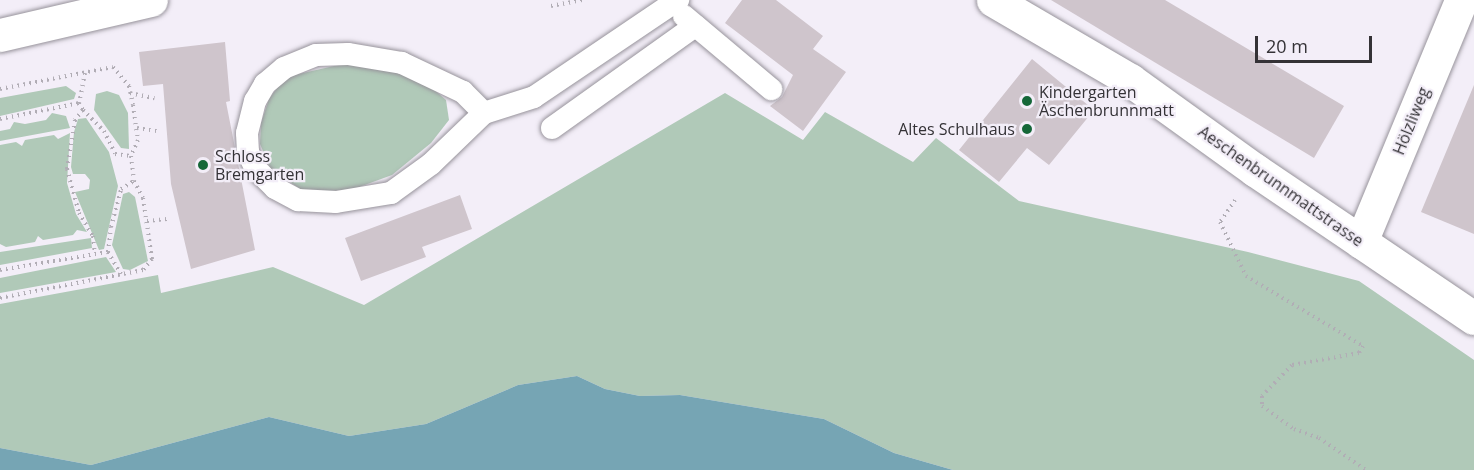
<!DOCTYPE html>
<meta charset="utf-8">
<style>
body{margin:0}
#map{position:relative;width:1474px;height:470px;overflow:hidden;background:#f3eef8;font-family:"Open Sans",sans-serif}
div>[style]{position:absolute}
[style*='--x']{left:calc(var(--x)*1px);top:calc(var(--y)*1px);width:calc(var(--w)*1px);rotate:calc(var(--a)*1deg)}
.green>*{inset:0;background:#b0c9b8}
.water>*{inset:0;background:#76a5b4}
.building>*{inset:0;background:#cfc5cc}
.path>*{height:4px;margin-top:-2px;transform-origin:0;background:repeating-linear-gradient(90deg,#b1adb5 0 1.5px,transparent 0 6px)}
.roads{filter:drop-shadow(0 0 2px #97939b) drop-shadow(0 0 2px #97939b)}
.service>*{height:22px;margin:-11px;padding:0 11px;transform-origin:11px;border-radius:11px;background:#fff}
.minor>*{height:33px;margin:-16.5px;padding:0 16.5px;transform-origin:16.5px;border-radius:16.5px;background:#fff}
.tertiary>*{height:33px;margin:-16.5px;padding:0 16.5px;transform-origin:16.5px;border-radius:16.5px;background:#fff}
.dots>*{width:16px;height:16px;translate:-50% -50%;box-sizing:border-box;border:3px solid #f3eef8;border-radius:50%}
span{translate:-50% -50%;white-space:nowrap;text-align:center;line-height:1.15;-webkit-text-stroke:4.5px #f3eef8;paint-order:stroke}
.poi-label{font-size:16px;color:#343236}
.left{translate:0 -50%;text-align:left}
.right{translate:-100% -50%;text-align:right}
.street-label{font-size:16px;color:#343236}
.scale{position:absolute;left:1255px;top:36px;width:117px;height:27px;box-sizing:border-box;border:3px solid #343236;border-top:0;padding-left:8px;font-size:18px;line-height:21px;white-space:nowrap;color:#343236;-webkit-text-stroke:4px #f3eef8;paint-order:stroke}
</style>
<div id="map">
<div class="green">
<i style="clip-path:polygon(343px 64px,383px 67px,431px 87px,446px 100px,449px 120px,431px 143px,392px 175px,351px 190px,305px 192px,271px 170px,260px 144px,261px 123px,269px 99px,280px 84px,294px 75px)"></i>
<i style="clip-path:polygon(66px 86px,76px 93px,74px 99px,0 116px,0 98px)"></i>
<i style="clip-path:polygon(107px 91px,119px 95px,128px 113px,129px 149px,121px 148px,94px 110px,96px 94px)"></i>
<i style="clip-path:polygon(725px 93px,803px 140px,825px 112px,913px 162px,936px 138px,1019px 201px,1248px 252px,1359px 281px,1474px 360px,1474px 470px,953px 470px,894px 453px,824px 419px,680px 395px,640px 396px,605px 389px,577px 376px,518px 385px,426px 424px,349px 436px,269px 417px,91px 465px,0 448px,0 304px,158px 275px,161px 293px,273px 267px,364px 305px)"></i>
<i style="clip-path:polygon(52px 113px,66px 116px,70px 128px,0 141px,0 131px,10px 129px,14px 122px,25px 124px,46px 120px)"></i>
<i style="clip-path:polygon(86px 118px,109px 152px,118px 186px,104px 249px,99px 250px,75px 192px,89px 189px,90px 180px,85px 174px,73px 174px,71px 167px,74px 132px,78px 119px)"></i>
<i style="clip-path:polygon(70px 133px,67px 183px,76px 214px,87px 232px,77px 230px,73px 235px,43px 240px,38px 236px,35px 242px,6px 247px,0 244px,0 145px,16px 142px,22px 146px,25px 140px,54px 135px,58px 139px)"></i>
<i style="clip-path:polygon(129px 192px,135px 197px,148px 261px,130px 270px,123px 269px,112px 245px,123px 194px)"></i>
<i style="clip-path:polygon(91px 238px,92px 248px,0 265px,0 252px)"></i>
<i style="clip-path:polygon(106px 257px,116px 272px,0 293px,0 278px)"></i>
</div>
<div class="water">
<i style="clip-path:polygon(577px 376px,605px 389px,640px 396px,680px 395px,824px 419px,894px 453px,953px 470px,0 470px,0 448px,91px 465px,269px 417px,349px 436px,426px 424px,518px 385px)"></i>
</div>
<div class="building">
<i style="clip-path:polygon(742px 0,776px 0,823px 36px,813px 49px,846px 72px,803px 131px,770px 106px,782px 97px,793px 75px,725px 23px)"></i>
<i style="clip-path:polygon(1051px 0,1165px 0,1344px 106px,1314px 158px)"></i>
<i style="clip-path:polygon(225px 42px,230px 101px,226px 102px,255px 250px,191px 269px,171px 184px,163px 84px,143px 86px,139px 52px)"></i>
<i style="clip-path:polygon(1032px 59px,1094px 110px,1049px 165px,1027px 148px,999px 182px,959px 150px)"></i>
<i style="clip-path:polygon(1474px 85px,1474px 234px,1421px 212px)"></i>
<i style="clip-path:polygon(460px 195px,472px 229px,422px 247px,426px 257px,361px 281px,345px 238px)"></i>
</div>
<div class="path">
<i style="--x:551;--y:6;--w:33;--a:-11"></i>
<i style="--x:85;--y:73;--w:31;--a:101"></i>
<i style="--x:79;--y:103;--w:8;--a:60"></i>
<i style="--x:83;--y:110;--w:30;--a:45"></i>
<i style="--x:104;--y:131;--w:25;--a:64"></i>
<i style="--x:115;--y:154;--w:16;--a:7"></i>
<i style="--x:0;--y:89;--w:115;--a:-11"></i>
<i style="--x:113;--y:67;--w:25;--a:50"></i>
<i style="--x:129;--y:86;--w:19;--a:78"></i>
<i style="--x:133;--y:105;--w:35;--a:82"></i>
<i style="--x:138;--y:140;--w:17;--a:114"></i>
<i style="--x:131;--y:156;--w:25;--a:83"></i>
<i style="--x:134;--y:181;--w:19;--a:62"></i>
<i style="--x:143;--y:198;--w:62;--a:81.6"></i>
<i style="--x:152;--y:259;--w:14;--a:129"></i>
<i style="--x:143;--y:270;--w:146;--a:168.9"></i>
<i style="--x:130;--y:93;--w:25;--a:12"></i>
<i style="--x:83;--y:110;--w:13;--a:129"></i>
<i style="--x:75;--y:120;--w:50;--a:99.3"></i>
<i style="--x:67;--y:169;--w:46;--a:74.7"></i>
<i style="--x:79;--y:213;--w:27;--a:59"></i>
<i style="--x:93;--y:236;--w:18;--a:84"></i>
<i style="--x:0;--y:119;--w:81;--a:-11.4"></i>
<i style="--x:137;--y:128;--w:20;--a:9"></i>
<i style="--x:1235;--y:200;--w:27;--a:124"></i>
<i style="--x:1220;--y:222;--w:60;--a:64.3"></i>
<i style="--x:1246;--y:276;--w:136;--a:30.9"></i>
<i style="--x:1363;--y:346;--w:8;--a:120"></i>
<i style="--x:1359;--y:353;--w:68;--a:169.8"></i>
<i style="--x:1292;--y:365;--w:43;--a:134.1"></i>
<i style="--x:1262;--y:396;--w:10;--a:90"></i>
<i style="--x:1262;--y:406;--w:39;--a:36"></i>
<i style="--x:1294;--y:429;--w:27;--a:20"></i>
<i style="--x:1319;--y:438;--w:57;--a:34.2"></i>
<i style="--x:147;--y:221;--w:20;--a:-6"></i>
<i style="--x:0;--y:270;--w:109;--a:-9.5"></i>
<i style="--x:121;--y:274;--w:26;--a:-121"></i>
<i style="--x:108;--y:252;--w:25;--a:-83"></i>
<i style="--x:111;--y:227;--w:39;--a:-75"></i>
<i style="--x:121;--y:189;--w:15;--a:-32"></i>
</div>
<div class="roads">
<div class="service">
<i style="--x:684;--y:16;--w:114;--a:40"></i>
<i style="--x:484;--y:113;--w:30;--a:-135"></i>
<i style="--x:463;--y:92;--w:68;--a:-154.6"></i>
<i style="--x:402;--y:63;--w:55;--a:-170.5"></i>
<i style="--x:348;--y:54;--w:32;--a:178"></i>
<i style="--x:316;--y:55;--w:35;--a:158"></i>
<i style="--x:284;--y:68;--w:25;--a:140"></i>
<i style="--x:265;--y:84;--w:20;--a:120"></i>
<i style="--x:255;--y:101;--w:33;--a:104"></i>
<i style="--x:247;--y:133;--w:19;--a:87"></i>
<i style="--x:248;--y:152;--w:17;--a:66"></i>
<i style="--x:255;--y:168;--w:28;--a:45"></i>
<i style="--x:275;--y:188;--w:26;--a:28"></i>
<i style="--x:298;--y:200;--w:38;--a:3"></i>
<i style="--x:336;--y:202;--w:56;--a:-9.3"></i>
<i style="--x:391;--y:193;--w:49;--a:-35.9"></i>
<i style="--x:431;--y:164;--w:74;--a:-43.9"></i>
<i style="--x:484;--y:113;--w:52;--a:-17.7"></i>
<i style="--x:534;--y:97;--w:174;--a:-34"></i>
<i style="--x:552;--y:128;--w:176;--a:-35.5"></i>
</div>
<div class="minor">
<i style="--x:0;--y:35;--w:155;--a:-13.1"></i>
<i style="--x:1361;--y:242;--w:262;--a:-67.5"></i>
</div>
<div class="tertiary">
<i style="--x:993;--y:0;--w:159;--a:30.3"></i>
<i style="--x:1130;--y:80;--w:154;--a:35.8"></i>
<i style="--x:1255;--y:170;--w:264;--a:34.1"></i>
</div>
</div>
<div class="dots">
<i style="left:1027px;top:101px;background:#156738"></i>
<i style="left:1027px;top:129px;background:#156738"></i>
<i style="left:203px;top:165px;background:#156738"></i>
</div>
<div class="poi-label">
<span class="left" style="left:1039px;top:101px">Kindergarten<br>Äschenbrunnmatt</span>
<span class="right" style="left:1015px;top:129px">Altes Schulhaus</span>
<span class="left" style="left:215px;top:165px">Schloss<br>Bremgarten</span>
</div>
<div class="street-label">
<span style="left:1411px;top:121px;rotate:-68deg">Hölzliweg</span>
<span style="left:1281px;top:186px;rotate:35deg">Aeschenbrunnmattstrasse</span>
</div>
<div class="scale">20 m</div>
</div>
